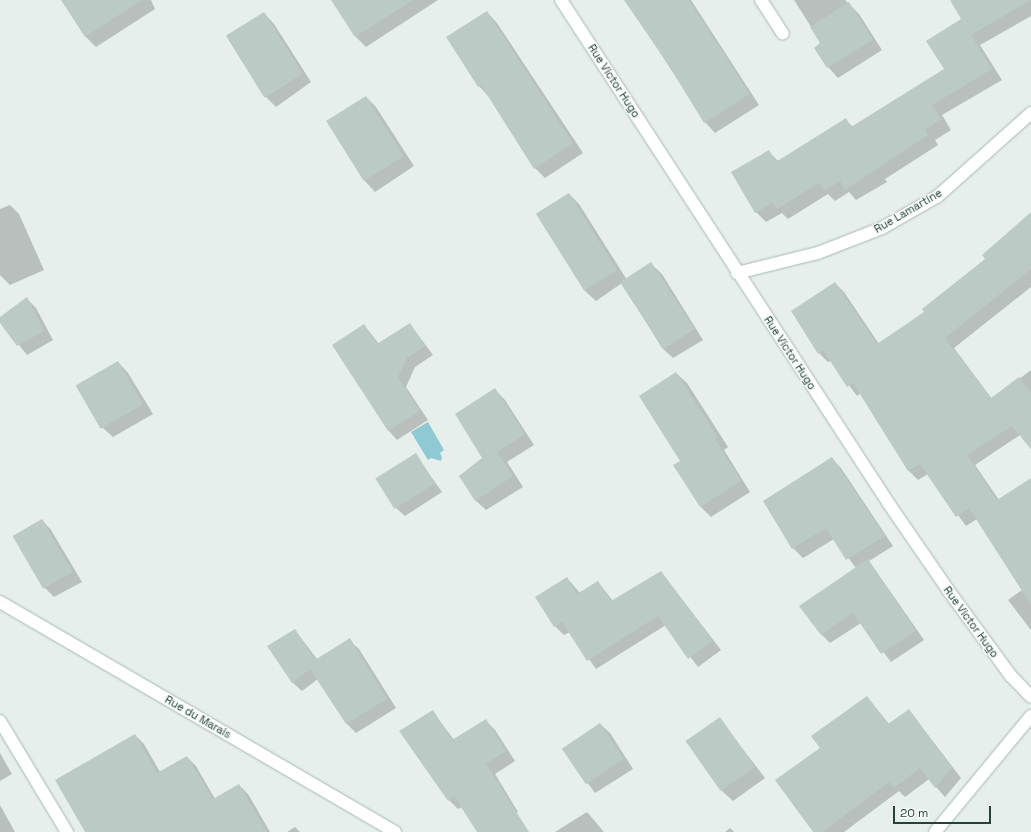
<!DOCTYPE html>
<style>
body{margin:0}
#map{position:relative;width:1031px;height:832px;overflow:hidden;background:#e6efeb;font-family:"Space Grotesk",sans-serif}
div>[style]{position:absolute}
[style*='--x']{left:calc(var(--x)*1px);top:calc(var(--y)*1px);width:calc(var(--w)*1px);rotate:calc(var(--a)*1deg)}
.water>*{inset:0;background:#8ec9d4}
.shadow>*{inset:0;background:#0003}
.building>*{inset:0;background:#bbcac4;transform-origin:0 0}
.roads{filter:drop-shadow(0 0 1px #a8b8b2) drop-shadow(0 0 1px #a8b8b2)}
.service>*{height:12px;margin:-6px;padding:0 6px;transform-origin:6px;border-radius:6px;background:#fff}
.minor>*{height:12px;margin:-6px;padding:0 6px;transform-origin:6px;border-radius:6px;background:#fff}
.tertiary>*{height:12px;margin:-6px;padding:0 6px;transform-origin:6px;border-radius:6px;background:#fff}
span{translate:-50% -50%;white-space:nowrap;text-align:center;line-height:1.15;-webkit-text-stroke:3px #f7fbf9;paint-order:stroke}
.street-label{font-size:11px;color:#24423a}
.scale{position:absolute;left:893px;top:806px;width:98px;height:18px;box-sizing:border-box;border:2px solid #24423a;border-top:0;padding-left:5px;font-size:12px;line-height:14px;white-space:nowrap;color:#24423a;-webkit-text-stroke:3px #f7fbf9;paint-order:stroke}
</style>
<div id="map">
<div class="water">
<i style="clip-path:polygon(428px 422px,444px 450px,440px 453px,442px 457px,441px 461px,431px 458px,428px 460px,411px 432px)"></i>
</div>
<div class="shadow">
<i style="clip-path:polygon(62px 0,151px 0,155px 9px,96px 47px,85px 36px)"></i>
<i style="clip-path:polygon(332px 0,438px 0,366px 47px,355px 36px)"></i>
<i style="clip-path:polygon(626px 0,691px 0,759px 105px,715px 133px,705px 122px)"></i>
<i style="clip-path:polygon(794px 0,845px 0,859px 14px,882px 50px,838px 78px,828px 67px,822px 44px)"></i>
<i style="clip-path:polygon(951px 0,1031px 0,1031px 16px,980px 45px,1002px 80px,942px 115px,951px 130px,935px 140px,938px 145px,885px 179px,887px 182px,856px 200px,849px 192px,835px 201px,828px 194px,788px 219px,782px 213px,766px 222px,756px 212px,768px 151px,778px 161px,846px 120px,853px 127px,945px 69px,963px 19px)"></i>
<i style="clip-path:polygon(487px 12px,497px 23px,583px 153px,545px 178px,535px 168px,489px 97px,479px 86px)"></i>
<i style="clip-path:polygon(264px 13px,274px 24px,311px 82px,276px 107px,266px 97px)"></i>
<i style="clip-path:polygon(366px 97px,376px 107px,414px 166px,375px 192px,365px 181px)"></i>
<i style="clip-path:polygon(569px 194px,579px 204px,627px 280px,651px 264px,662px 274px,703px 340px,673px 358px,662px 348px,622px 283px,596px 301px,586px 292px,537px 215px)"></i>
<i style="clip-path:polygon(10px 205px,19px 214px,44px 270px,10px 285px,0 275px,0 209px)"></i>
<i style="clip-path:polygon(1031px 213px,1031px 287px,954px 348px,992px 399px,1031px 370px,1031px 449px,1020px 435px,975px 465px,999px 500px,1031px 479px,1031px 630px,1008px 600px,1022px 590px,977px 519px,966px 526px,928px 474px,918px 480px,909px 471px,861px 393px,857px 396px,831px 361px,828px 362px,819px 353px,835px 283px,844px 292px,879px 344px,926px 313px,986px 259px)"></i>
<i style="clip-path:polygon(27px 299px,36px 308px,53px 340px,27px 355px,0 321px,0 318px)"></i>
<i style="clip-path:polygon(410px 324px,433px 355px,415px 367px,406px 387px,428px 420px,397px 440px,389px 431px,334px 345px,364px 325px,379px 344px)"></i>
<i style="clip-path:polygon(118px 362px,128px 373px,153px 414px,113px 437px,102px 427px)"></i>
<i style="clip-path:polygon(676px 373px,687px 383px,728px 447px,724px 450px,750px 492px,711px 517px,701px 507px,674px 466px,681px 461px)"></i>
<i style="clip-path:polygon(495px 390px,505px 400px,534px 445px,507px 462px,523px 487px,486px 510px,475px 500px)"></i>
<i style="clip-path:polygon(415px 454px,442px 492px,405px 516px,396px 508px)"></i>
<i style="clip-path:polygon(832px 459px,841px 468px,893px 546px,869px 561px,924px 640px,891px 662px,861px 623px,830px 643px,822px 635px,801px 606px,856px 568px,834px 539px,803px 558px,793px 548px,765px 501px)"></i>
<i style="clip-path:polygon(42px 520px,51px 530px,82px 582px,54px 597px,45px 588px,14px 537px)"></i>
<i style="clip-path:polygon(661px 572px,721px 650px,698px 667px,666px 625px,596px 669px,570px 632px,564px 635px,555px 626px,537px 597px,567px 578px,580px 593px,598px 582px,613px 601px)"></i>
<i style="clip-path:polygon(295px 630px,317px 659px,349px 640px,359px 649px,396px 708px,356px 733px,347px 724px,318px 679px,302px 691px,292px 682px)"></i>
<i style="clip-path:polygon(867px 697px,889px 724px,909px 710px,961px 778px,945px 797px,929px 779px,905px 797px,899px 791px,844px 832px,814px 832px,821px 748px)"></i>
<i style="clip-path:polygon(433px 712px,454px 740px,486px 721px,495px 730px,515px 761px,495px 774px,518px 812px,481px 832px,462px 807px,458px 809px,449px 800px)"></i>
<i style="clip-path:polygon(719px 718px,765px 778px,733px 801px,722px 791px)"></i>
<i style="clip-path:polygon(600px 724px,610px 733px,633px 769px,595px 793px,563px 749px)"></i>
<i style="clip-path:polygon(135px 735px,144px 744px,160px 772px,187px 757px,196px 766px,215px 799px,239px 785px,248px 794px,270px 832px,86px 832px)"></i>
<i style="clip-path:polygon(0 753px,12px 774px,0 781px)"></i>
<i style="clip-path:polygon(0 805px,15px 832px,0 832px)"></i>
<i style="clip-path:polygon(587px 812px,604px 832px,555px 832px)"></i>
<i style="clip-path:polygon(295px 827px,300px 832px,287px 832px)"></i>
<i style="clip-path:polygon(730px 828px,734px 832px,725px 832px)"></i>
</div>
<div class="building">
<i style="clip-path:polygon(61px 0,142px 0,85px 37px)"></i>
<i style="clip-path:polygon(331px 0,413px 0,355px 37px)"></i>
<i style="clip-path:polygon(624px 0,689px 0,750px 94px,704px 123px,668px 64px)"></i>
<i style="clip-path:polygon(950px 0,1031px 0,971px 35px,992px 69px,932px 105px,941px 119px,925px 130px,928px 135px,845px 190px,840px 181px,824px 191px,819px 183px,777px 209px,772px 203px,755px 213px,731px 172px,769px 150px,776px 162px,846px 118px,851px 127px,944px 69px,926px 41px,961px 19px)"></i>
<i style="clip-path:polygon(849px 2px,873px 40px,827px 68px,814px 48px,820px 43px,810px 27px)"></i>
<i style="clip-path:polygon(487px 11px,573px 143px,534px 169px,481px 85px,478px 87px,446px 37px)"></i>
<i style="left:264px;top:12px;width:73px;height:45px;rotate:58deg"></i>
<i style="left:366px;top:96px;width:71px;height:47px;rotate:58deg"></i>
<i style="left:569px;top:193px;width:91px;height:39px;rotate:58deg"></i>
<i style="clip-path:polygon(1031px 212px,1031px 269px,945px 338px,991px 398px,1019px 377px,1031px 393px,1031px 449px,1012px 426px,967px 455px,997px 500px,1031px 478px,1031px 605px,969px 508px,956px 517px,920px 464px,908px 471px,853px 383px,847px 387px,823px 350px,818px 354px,791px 311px,835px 282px,877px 344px,924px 312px,922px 309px,985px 259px,982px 255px)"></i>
<i style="left:651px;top:262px;width:80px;height:37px;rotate:57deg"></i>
<i style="clip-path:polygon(27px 297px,44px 331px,17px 346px,0 323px,0 317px)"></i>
<i style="clip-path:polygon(410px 323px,425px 346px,407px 358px,398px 377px,420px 411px,388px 431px,332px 345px,364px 324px,377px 344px)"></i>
<i style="left:118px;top:361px;width:50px;height:49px;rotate:60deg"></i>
<i style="clip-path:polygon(676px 372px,718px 437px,715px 439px,741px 481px,700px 507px,673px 465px,680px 461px,639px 396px)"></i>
<i style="clip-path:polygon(495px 388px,525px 434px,497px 452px,513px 476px,475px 501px,459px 476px,482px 458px,455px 414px)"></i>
<i style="left:416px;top:453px;width:36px;height:48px;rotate:58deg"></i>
<i style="clip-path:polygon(832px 457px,885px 536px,846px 560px,826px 528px,792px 549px,763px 501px)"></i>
<i style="left:42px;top:519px;width:61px;height:34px;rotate:60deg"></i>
<i style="clip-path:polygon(868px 559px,916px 631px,881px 654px,853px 613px,821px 635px,799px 606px)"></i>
<i style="clip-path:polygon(661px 571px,713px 641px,688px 659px,658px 616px,587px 661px,562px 622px,554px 627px,535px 597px,567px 577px,577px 594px,598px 581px,611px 601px)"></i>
<i style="clip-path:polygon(295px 629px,315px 660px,350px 638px,387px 699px,346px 724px,310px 669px,292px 683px,267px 646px)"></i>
<i style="clip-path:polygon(867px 696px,888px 724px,909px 709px,952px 768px,935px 788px,920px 768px,894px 788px,889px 782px,822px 832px,813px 832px,775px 780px,820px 748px,811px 736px)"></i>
<i style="clip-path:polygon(433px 710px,452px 740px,486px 719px,506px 751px,486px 764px,529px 832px,477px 832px,454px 796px,448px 801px,399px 731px)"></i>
<i style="left:720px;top:717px;width:61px;height:42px;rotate:55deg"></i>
<i style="left:600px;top:723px;width:43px;height:46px;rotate:56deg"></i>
<i style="clip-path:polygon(135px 734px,157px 773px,187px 756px,213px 799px,239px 784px,267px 832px,85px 832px,55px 780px)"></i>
</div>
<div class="roads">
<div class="service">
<i style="--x:0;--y:721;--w:130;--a:58.9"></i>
</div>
<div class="minor">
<i style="--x:561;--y:0;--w:601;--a:56.94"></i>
<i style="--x:889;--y:504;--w:104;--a:55.5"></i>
<i style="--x:948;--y:590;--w:107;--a:53.8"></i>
<i style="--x:1011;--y:676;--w:29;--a:46"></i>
<i style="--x:761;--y:0;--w:40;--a:57.1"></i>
<i style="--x:737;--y:273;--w:83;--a:-13.9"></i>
<i style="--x:818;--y:253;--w:69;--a:-21.3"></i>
<i style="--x:882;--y:228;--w:64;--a:-29.7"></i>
<i style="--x:938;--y:196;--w:125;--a:-41.7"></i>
<i style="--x:0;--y:602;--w:457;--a:30.2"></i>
</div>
<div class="tertiary">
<i style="--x:935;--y:832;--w:151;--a:-50.4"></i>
</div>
</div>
<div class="street-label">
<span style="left:614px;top:81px;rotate:57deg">Rue Victor Hugo</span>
<span style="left:908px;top:211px;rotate:-30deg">Rue Lamartine</span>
<span style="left:790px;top:353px;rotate:57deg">Rue Victor Hugo</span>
<span style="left:971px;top:622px;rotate:54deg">Rue Victor Hugo</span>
<span style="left:198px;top:717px;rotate:30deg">Rue du Marais</span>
</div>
<div class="scale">20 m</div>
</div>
